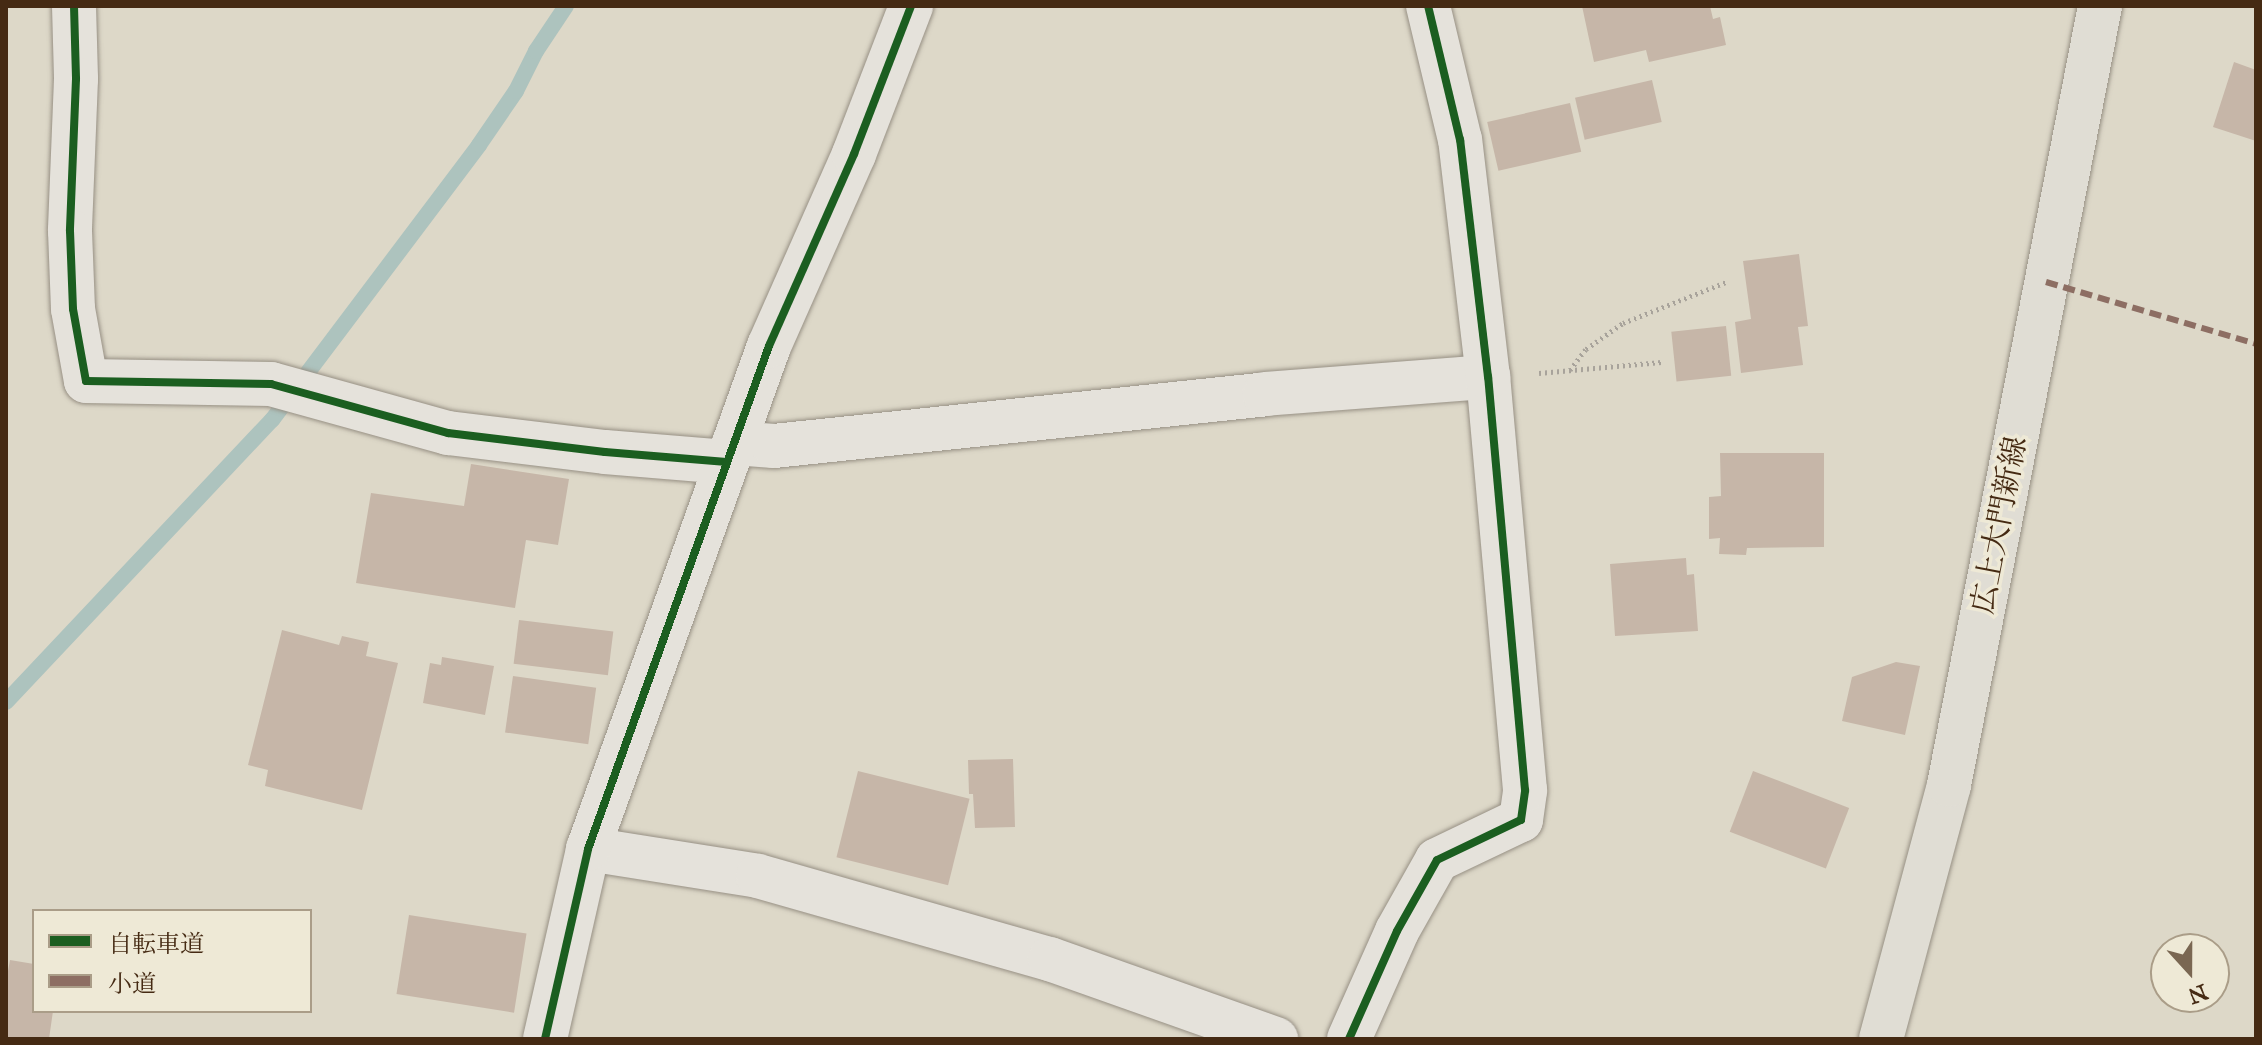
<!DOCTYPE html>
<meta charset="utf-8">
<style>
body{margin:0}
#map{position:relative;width:2262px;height:1045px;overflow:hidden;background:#ddd8c8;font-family:"IM FELL Great Primer","Noto Serif JP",serif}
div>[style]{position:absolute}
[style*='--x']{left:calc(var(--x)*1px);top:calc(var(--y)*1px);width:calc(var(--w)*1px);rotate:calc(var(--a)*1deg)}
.stream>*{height:16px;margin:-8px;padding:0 8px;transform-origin:8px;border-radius:8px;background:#adc3be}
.building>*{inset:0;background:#c6b6a8;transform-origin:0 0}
.path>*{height:5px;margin-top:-2.5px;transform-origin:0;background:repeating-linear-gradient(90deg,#a8a39b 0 2px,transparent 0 6px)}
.roads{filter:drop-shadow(0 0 2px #979084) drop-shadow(0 0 2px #979084)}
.minor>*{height:44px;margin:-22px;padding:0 22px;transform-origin:22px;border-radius:22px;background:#e5e2db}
.major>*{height:44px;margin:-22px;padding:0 22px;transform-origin:22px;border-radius:22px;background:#e0ddd4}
.quiet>*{height:6px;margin-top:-3px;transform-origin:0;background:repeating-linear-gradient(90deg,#8d6e63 0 12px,transparent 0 18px)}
.cycleway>*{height:8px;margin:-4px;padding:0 4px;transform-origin:4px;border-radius:4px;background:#1b5e20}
span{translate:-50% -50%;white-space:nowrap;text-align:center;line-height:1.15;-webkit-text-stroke:7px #eee9d6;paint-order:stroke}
.street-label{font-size:30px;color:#452a13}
.frame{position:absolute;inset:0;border:8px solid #452a13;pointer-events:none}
.legend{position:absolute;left:32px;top:909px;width:280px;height:104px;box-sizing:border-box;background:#eee9d6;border:2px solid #aa9d88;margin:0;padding:10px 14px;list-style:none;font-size:24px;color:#452a13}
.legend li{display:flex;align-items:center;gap:16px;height:40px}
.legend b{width:40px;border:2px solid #aa9d88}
.north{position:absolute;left:2150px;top:933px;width:80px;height:80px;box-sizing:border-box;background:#eee9d6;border:2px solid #aa9d88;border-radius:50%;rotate:159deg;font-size:22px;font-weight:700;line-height:32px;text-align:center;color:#452a13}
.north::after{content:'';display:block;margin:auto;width:28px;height:36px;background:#7a6752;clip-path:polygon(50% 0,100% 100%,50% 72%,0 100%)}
</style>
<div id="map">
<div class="stream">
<i style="--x:6;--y:702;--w:388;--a:-46.7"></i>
<i style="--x:272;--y:420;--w:344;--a:-53"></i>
<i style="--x:479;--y:145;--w:65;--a:-55.6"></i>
<i style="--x:516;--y:91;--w:45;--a:-63.4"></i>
<i style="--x:536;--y:51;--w:54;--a:-56.3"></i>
</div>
<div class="building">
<i style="clip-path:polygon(1582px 6px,1710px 6px,1713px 19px,1720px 17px,1726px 45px,1649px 62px,1646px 50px,1594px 62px)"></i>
<i style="clip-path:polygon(2234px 62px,2256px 70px,2256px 141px,2213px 127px)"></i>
<i style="left:1652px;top:80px;width:43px;height:79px;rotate:77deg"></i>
<i style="left:1570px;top:103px;width:50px;height:85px;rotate:77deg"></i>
<i style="clip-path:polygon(1799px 254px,1808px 326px,1798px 327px,1803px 365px,1741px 373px,1735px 322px,1751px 319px,1743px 261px)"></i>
<i style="left:1726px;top:326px;width:50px;height:55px;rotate:84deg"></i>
<i style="clip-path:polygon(1720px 453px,1824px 453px,1824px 547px,1747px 548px,1746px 555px,1719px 554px,1720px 538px,1709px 539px,1709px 497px,1721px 496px)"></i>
<i style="clip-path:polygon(471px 464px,569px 479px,558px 545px,526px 540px,515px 608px,356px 583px,371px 493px,464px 506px)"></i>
<i style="clip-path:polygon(1686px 558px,1687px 575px,1694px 574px,1698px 631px,1615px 636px,1610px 564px)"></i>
<i style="left:519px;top:620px;width:95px;height:44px;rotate:7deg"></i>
<i style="clip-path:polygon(282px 630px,339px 645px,342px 636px,369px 642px,366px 656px,398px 663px,362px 810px,265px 786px,268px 770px,248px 765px)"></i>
<i style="clip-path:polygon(442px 657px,494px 666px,485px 715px,423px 703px,430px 663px,441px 665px)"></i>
<i style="clip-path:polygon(1896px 662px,1920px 666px,1905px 735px,1842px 721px,1852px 677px)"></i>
<i style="left:513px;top:676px;width:84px;height:57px;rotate:8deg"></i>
<i style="clip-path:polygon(1013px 759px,1015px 827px,975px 828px,973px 794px,969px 794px,968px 760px)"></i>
<i style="left:858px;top:771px;width:115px;height:89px;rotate:14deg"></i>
<i style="left:1753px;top:771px;width:103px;height:65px;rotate:21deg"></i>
<i style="left:409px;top:915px;width:119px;height:80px;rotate:9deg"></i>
<i style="clip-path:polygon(10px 960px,34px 964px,34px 1011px,53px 1011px,49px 1039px,6px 1039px,6px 982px)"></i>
</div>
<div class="path">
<i style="--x:1570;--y:370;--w:26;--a:-53"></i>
<i style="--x:1586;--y:349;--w:45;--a:-35.1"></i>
<i style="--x:1623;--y:323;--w:111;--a:-21.7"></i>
<i style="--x:1539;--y:373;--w:123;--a:-5.1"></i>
</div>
<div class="roads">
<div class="minor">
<i style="--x:74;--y:6;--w:73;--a:88.4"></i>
<i style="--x:76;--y:79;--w:152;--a:92.3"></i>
<i style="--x:70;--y:231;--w:78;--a:87.8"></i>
<i style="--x:73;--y:309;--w:73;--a:79.8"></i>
<i style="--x:86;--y:381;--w:185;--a:0.9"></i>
<i style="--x:271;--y:384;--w:184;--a:15.5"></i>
<i style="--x:448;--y:433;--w:158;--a:6.9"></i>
<i style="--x:605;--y:452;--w:122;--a:4.7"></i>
<i style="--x:734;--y:443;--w:40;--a:4.3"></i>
<i style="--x:774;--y:446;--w:494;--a:-6"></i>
<i style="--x:1265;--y:394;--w:224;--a:-4.4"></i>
<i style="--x:588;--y:849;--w:172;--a:9"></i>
<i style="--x:758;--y:876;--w:304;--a:15.9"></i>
<i style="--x:1050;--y:959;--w:240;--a:19.5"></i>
<i style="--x:545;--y:1039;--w:195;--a:-77.2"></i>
<i style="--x:588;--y:849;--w:535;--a:-70.21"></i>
<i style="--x:769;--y:346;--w:210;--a:-66.1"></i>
<i style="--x:854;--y:154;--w:159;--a:-68.9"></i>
<i style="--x:1349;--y:1039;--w:118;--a:-66"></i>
<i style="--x:1397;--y:931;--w:81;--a:-60.6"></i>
<i style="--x:1437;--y:860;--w:93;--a:-25.5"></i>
<i style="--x:1521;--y:820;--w:30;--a:-82"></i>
<i style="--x:1525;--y:790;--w:415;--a:-95.1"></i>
<i style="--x:1488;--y:377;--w:239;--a:-96.7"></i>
<i style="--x:1460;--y:140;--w:138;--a:-103.4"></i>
</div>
<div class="major">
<i style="--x:1881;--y:1039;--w:263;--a:-75"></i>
<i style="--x:1949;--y:785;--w:793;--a:-79.03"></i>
</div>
</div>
<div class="quiet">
<i style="--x:2046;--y:282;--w:219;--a:16.4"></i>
</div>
<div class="cycleway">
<i style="--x:74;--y:6;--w:73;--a:88.4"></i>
<i style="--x:76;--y:79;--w:152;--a:92.3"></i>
<i style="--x:70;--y:231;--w:78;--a:87.8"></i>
<i style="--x:73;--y:309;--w:73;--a:79.8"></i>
<i style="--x:86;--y:381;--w:185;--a:0.9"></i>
<i style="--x:271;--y:384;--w:184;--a:15.5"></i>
<i style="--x:448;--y:433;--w:158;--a:6.9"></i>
<i style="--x:605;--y:452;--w:122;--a:4.7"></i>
<i style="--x:545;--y:1039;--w:195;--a:-77.2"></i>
<i style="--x:588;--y:849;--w:535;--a:-70.21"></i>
<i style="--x:769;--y:346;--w:210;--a:-66.1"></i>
<i style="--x:854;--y:154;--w:159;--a:-68.9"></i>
<i style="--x:1349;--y:1039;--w:118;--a:-66"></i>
<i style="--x:1397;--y:931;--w:81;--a:-60.6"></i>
<i style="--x:1437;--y:860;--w:93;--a:-25.5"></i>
<i style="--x:1521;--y:820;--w:30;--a:-82"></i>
<i style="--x:1525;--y:790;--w:415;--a:-95.1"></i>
<i style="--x:1488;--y:377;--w:239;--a:-96.7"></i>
<i style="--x:1460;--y:140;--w:138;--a:-103.4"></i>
</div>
<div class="street-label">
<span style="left:1999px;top:525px;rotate:-79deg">広上大門新線</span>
</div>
<div class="frame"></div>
<ul class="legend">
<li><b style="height:10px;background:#1b5e20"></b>自転車道</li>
<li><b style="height:10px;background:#8d6e63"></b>小道</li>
</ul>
<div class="north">N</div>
</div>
